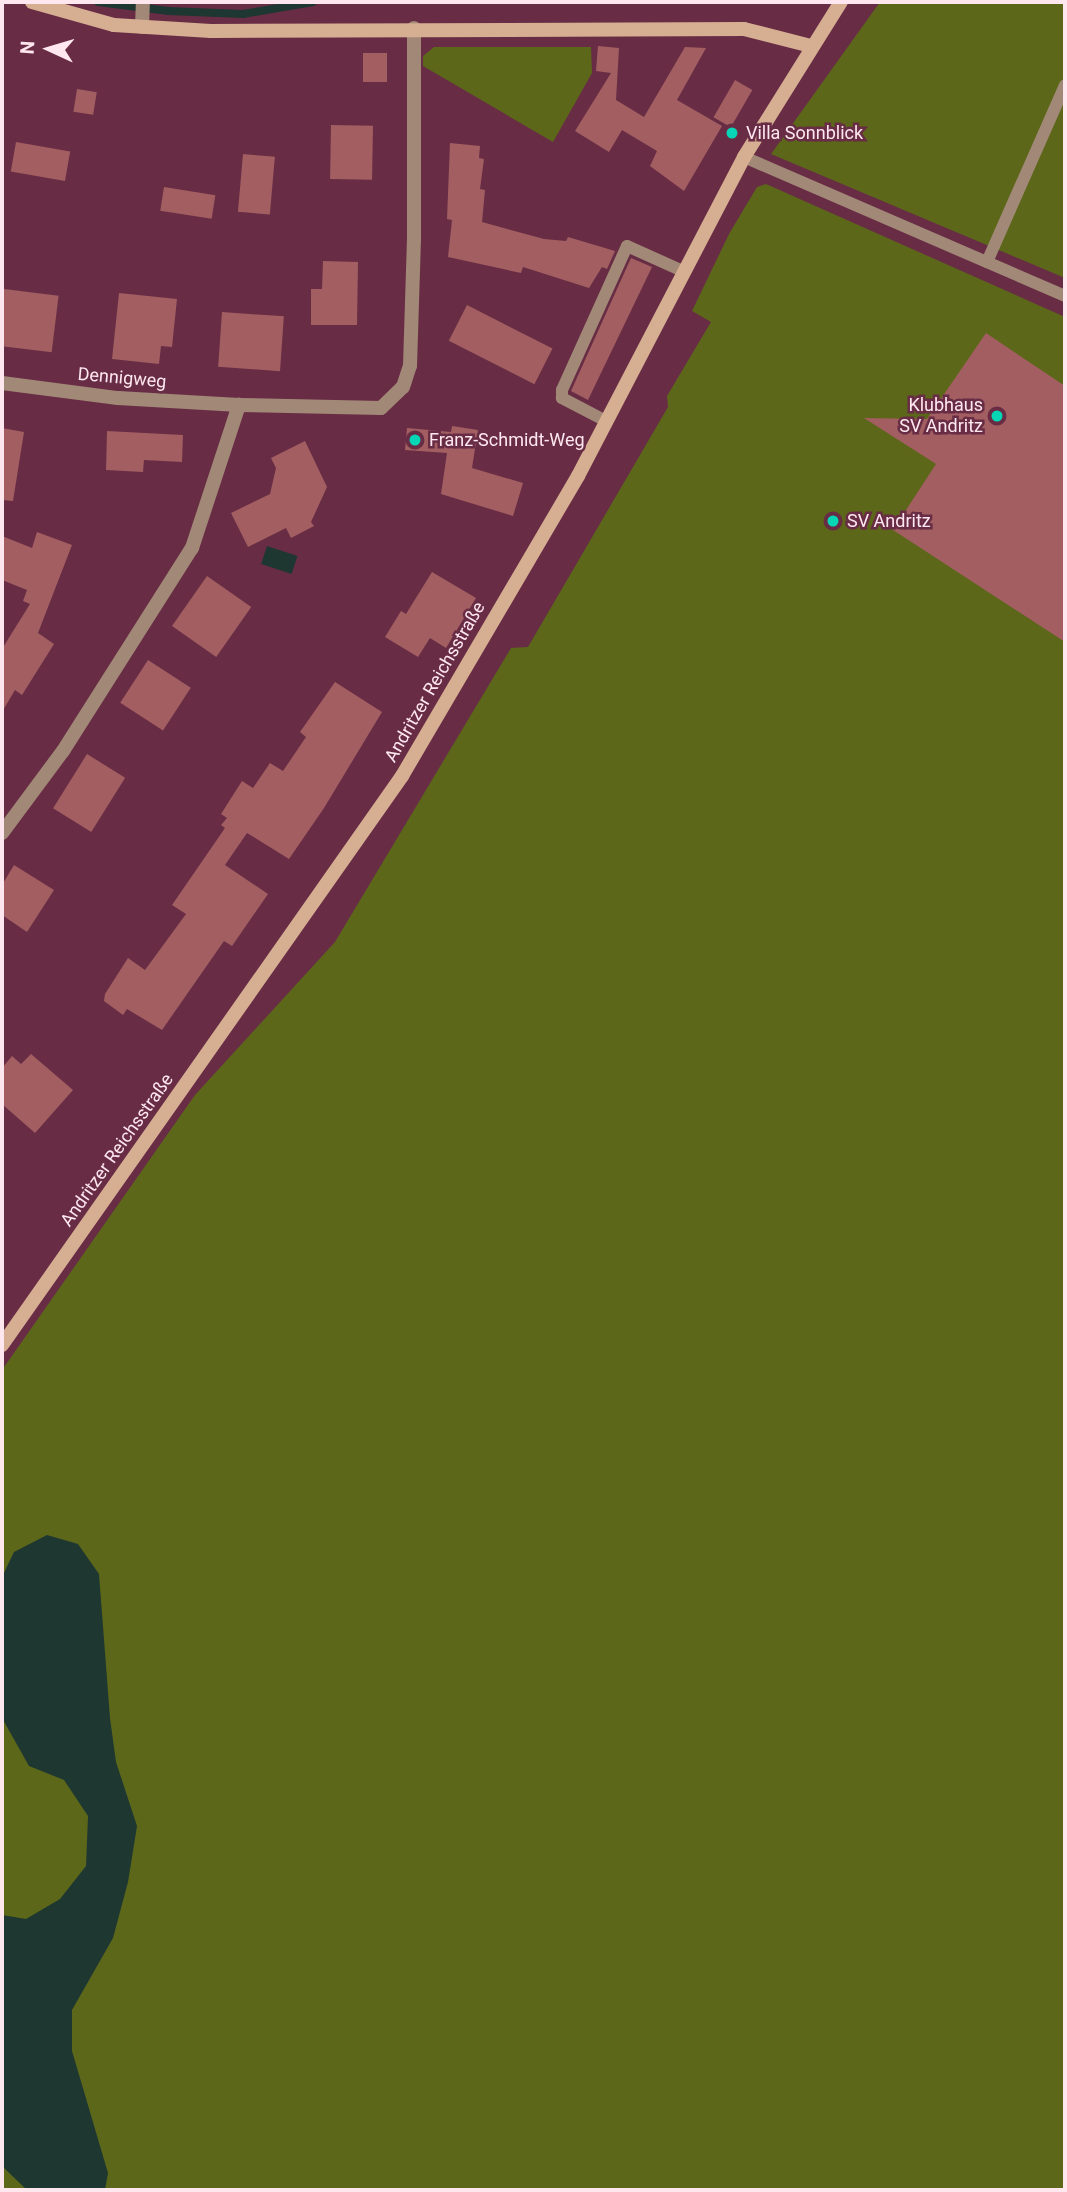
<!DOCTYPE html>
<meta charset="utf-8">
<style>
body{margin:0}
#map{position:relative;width:1067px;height:2192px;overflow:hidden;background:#682d45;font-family:Roboto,sans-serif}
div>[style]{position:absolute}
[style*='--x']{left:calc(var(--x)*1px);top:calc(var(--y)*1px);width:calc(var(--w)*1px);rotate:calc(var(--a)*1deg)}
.green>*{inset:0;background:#5c671a}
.water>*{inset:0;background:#1e3731;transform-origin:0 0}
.stream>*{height:8px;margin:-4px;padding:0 4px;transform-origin:4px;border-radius:4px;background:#1e3731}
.building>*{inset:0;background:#a25e61;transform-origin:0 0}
.lane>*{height:12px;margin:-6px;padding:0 6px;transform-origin:6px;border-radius:6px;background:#a28977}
.street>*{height:14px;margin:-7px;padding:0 7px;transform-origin:7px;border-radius:7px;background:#a28977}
.secondary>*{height:14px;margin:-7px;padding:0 7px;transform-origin:7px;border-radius:7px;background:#d6ae92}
.dots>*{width:19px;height:19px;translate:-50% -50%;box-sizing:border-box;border:4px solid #682d45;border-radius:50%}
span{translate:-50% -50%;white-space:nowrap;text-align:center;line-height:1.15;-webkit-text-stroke:5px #682d45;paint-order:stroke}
.poi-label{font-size:18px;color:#fee7ee}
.left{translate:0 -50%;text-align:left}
.right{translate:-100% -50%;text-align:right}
.street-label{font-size:18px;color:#fee7ee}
.frame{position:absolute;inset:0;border:4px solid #fee7ee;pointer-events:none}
.north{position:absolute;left:14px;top:14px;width:70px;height:70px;-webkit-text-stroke:5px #682d45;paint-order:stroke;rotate:274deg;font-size:19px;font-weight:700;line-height:28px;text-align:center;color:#fee7ee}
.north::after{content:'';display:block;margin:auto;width:24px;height:32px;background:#fee7ee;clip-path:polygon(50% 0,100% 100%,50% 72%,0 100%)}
</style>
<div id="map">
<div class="green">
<i style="clip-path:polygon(880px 2px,1065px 2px,1065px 278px,771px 154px)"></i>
<i style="clip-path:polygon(434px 47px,591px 47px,592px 73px,553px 142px,423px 66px,423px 56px)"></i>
<i style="clip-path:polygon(766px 184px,1065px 317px,1065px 2190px,2px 2190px,2px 1370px,195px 1095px,335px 942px,511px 648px,528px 647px,668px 407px,667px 396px,711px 322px,692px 311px,729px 234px,757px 187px)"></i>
</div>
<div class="water">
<i style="left:267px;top:546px;width:32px;height:19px;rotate:18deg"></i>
<i style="clip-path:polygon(47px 1535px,78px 1544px,99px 1574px,110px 1718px,116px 1762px,137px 1826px,128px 1882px,113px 1938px,72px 2010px,72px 2051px,108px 2173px,105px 2190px,27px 2190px,2px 2166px,2px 1915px,26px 1919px,60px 1899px,86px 1866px,88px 1816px,64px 1780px,29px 1766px,2px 1718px,2px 1577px,14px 1552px)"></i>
</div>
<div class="stream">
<i style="--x:98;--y:2;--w:71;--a:7.3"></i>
<i style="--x:168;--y:11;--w:75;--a:2.3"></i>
<i style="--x:243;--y:14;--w:71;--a:-9.7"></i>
</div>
<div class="building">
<i style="clip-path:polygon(598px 46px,619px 48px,616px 100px,644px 117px,685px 47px,706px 48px,677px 100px,722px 126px,684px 191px,650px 166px,657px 151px,622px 130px,609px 152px,575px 131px,611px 73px,596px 71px)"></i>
<i style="left:363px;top:53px;width:24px;height:29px"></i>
<i style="left:735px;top:80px;width:20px;height:43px;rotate:30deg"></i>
<i style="left:77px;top:89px;width:20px;height:23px;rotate:9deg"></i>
<i style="left:331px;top:125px;width:42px;height:54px;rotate:1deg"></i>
<i style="left:16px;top:142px;width:55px;height:30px;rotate:10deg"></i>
<i style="clip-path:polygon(450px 143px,480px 146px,479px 158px,484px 159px,480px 189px,485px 190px,482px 222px,544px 239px,566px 241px,568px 237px,615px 251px,607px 269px,602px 267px,589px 288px,523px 267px,521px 273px,448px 257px,452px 220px,447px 219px)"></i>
<i style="left:243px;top:154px;width:32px;height:58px;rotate:5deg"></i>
<i style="left:164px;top:187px;width:52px;height:24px;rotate:9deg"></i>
<i style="clip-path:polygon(631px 258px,652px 267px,588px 400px,571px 391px)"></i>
<i style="clip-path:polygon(323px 261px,358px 262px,357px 325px,311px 325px,311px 289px,322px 289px)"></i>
<i style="left:4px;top:289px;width:55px;height:57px;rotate:7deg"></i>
<i style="clip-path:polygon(119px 293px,177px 299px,172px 347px,161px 346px,159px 364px,112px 359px)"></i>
<i style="left:467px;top:305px;width:96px;height:40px;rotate:27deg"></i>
<i style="left:222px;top:312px;width:62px;height:55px;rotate:4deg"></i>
<i style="clip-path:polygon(986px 333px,1065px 386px,1065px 642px,893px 530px,936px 464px,864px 418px,927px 419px)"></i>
<i style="clip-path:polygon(452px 426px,478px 430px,472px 468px,523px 483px,513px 516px,441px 494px,447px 453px,405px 450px,407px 428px,451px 432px)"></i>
<i style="clip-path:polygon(2px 428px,24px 432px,13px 501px,2px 500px)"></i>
<i style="clip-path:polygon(107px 431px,183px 435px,182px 462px,144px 460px,143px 472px,106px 470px)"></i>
<i style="clip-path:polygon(305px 441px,327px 487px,311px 522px,314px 526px,291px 538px,286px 528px,248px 547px,231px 513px,270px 494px,276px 468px,271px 458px)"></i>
<i style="clip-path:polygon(37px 532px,72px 545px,38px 633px,54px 644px,22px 695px,15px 690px,2px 712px,2px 649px,30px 604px,23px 601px,27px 590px,2px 580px,2px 536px,32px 548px)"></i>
<i style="clip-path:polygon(432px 572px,476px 598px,446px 648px,430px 638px,418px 657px,385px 637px,401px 611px,406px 614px)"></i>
<i style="left:207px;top:576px;width:54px;height:61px;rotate:35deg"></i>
<i style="left:148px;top:660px;width:51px;height:51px;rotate:33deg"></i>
<i style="clip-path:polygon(335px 682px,382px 712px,324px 808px,289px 859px,247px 833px,225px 865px,268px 894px,232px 946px,224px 941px,162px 1030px,127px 1009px,123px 1015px,104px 1001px,105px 994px,128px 958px,145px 970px,186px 914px,172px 905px,225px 828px,221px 825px,227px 818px,221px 814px,242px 781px,253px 788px,270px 763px,283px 771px,306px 737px,300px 732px)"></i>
<i style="left:87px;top:754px;width:45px;height:64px;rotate:32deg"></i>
<i style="clip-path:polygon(14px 865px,54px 890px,27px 932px,2px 915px,2px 885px)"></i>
<i style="clip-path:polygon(31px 1054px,73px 1090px,35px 1133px,2px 1104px,2px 1068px,12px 1056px,21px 1064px)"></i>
</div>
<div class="lane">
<i style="--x:744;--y:157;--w:350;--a:23.4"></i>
<i style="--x:987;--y:262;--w:193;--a:-66.2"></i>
<i style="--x:606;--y:421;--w:50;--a:-152.4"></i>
<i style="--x:562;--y:398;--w:8;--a:-90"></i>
<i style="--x:562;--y:390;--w:158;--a:-65.7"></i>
<i style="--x:627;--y:246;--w:61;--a:24.1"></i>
</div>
<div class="street">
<i style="--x:142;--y:27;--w:25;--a:-88"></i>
<i style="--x:2;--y:383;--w:117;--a:7.4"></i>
<i style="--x:118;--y:398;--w:121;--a:3.3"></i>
<i style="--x:2;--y:833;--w:102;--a:-53.4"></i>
<i style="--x:63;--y:751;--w:241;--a:-57.6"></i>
<i style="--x:192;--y:548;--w:151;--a:-71.8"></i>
<i style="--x:239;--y:405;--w:142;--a:1.2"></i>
<i style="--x:381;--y:408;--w:30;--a:-44"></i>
<i style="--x:403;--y:387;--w:22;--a:-72"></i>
<i style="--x:410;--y:366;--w:127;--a:-88.2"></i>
<i style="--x:414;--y:239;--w:211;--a:-90"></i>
</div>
<div class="secondary">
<i style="--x:32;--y:2;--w:85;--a:15.7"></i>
<i style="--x:114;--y:25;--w:97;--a:3.5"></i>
<i style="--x:211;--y:31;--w:533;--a:-0.21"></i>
<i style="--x:744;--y:29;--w:69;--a:14.2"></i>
<i style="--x:2;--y:1345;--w:696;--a:-54.89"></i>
<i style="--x:402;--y:776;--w:348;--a:-59.6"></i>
<i style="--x:578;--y:476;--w:360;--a:-62.5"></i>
<i style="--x:744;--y:157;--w:183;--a:-58"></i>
</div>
<div class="dots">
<i style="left:732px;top:133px;background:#06d5b6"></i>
<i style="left:997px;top:416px;background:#06d5b6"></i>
<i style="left:415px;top:440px;background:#06d5b6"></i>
<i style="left:833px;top:521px;background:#06d5b6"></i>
</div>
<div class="poi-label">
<span class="left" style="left:746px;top:133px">Villa Sonnblick</span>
<span class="right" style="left:983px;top:416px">Klubhaus<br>SV Andritz</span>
<span class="left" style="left:429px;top:440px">Franz-Schmidt-Weg</span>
<span class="left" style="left:847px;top:521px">SV Andritz</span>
</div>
<div class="street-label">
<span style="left:122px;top:378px;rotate:5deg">Dennigweg</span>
<span style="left:435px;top:682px;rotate:-60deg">Andritzer Reichsstraße</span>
<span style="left:117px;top:1150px;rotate:-55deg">Andritzer Reichsstraße</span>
</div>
<div class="frame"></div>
<div class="north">N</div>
</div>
